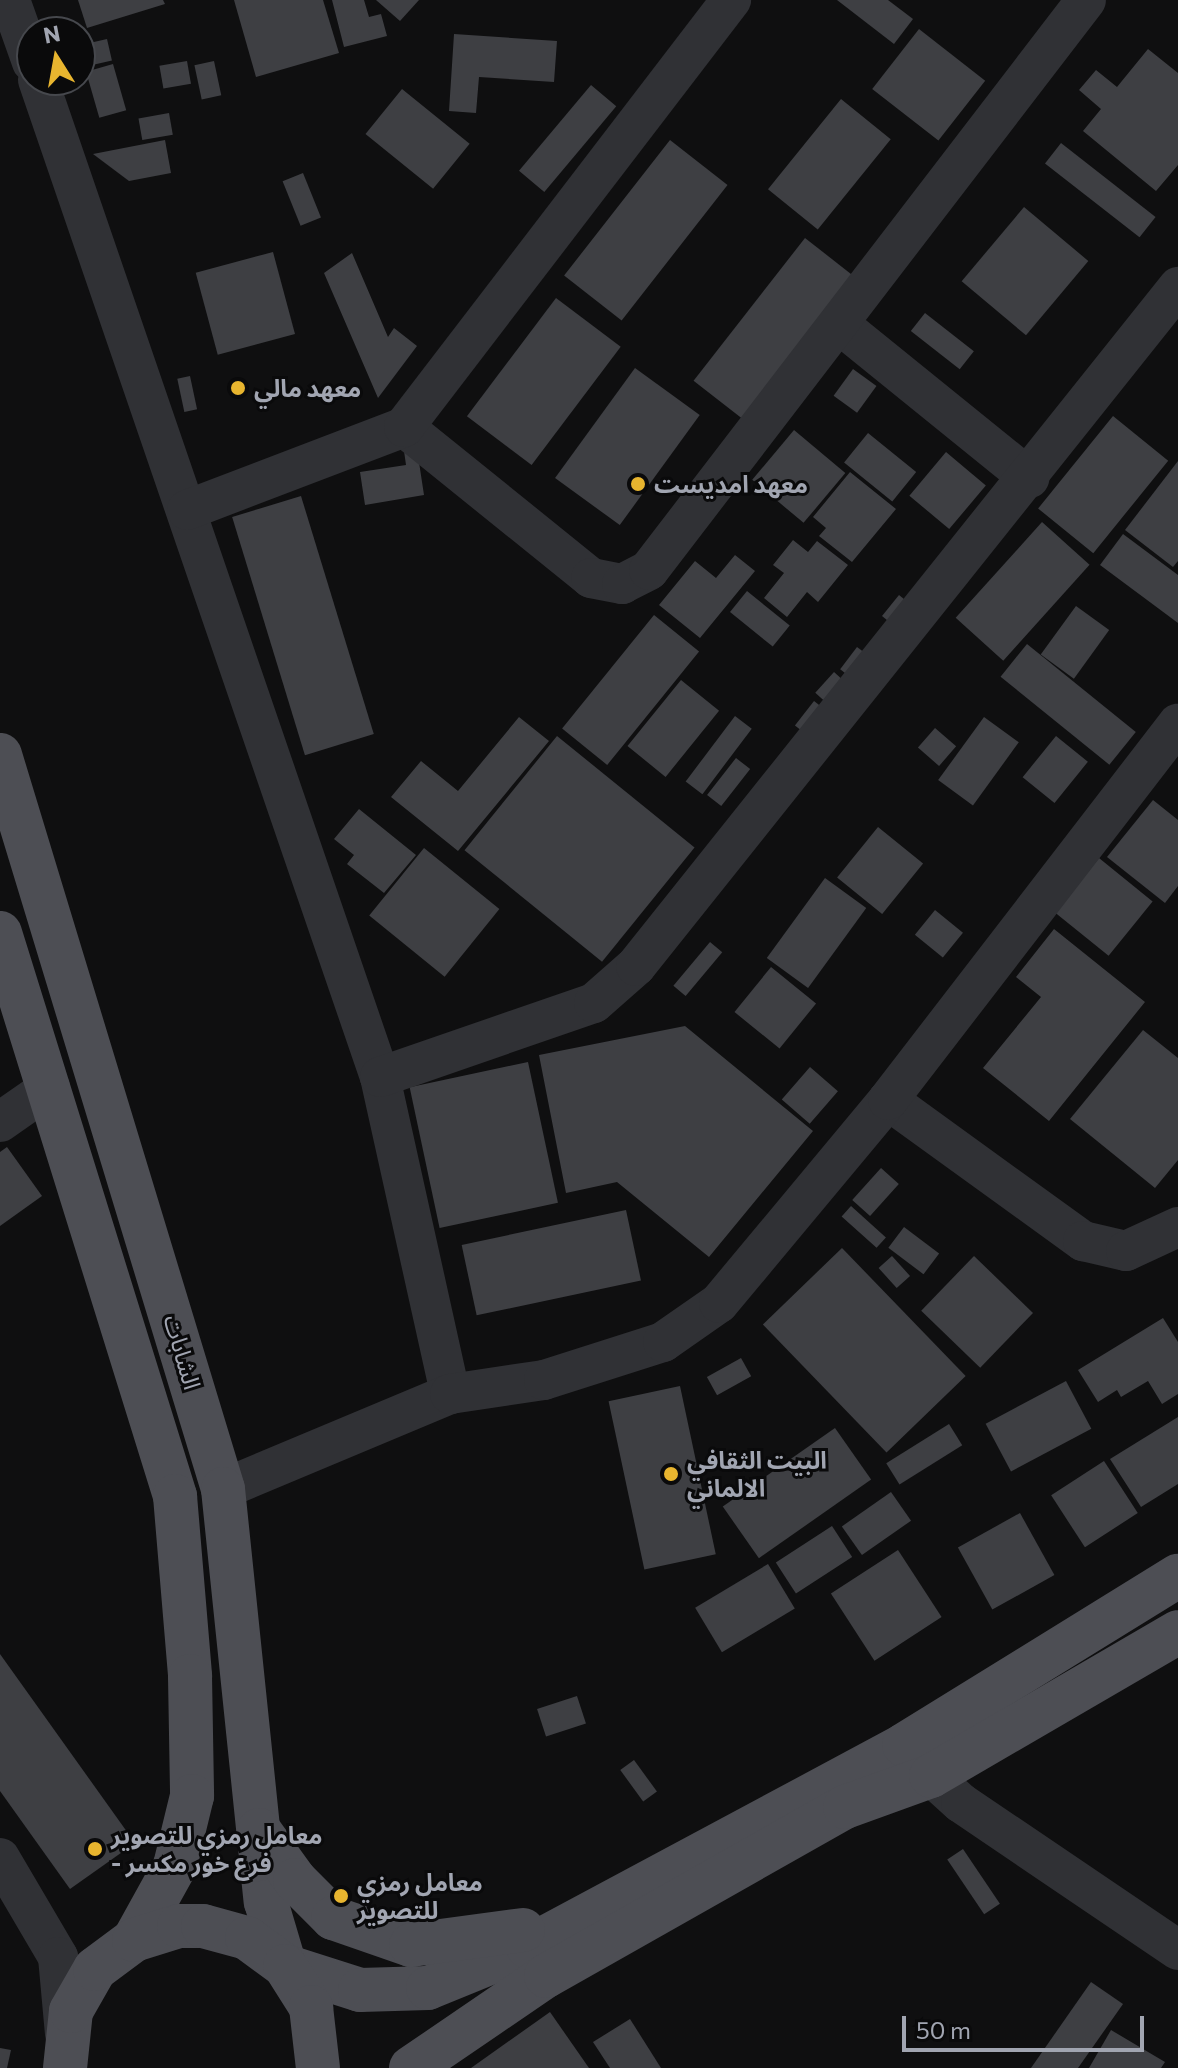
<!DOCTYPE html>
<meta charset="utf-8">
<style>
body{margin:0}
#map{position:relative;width:1178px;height:2068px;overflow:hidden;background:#0f0f10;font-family:Commissioner,"Noto Sans Arabic",sans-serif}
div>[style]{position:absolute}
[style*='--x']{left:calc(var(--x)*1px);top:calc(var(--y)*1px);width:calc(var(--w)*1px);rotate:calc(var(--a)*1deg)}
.building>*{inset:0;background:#3e3f43;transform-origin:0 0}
.minor>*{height:40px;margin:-20px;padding:0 20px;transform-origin:20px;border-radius:20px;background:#303135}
.major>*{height:44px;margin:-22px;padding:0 22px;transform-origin:22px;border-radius:22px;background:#4d4e54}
.dots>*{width:22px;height:22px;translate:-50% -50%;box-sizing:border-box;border:4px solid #0a0a0b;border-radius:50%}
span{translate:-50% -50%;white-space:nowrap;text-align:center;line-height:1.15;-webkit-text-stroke:6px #0a0a0b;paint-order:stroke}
.poi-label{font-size:24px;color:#a1a5b1;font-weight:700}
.left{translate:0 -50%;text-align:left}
.street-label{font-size:24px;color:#a1a5b1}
.north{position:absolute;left:16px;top:16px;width:80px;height:80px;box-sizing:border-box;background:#0a0a0b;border:2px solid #46484d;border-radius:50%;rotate:349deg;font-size:22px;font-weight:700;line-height:32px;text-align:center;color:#a1a5b1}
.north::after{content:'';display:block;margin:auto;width:28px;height:36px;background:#e8b52f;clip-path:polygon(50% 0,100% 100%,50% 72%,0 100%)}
.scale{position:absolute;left:902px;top:2016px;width:242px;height:36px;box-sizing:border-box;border:4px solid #a1a5b1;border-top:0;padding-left:10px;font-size:24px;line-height:28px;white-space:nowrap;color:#a1a5b1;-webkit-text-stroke:6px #0a0a0b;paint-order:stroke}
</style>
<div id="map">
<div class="building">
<i style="clip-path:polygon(78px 0,163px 0,165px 4px,87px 28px)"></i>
<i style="clip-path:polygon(234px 0,323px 0,339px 53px,256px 77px)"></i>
<i style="clip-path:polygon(332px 0,364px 0,369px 17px,381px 14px,387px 36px,344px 47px)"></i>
<i style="clip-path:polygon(376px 0,419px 0,400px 21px)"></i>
<i style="clip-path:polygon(837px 0,888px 0,913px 19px,894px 44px)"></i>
<i style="left:919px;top:29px;width:84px;height:76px;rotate:38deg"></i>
<i style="clip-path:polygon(454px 34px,557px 41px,554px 82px,479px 77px,476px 113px,449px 111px)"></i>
<i style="left:107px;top:39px;width:22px;height:27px;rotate:77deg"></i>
<i style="clip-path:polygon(1148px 49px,1178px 73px,1178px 165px,1156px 191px,1083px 131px,1101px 109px,1079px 90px,1096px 70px,1117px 87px)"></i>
<i style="left:187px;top:61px;width:23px;height:28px;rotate:80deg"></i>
<i style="left:214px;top:61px;width:35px;height:20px;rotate:78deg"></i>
<i style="left:113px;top:64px;width:48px;height:28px;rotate:74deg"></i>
<i style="left:591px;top:85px;width:33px;height:112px;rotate:40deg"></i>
<i style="left:402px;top:89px;width:87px;height:58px;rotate:39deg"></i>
<i style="left:841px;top:99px;width:64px;height:116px;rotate:39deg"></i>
<i style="left:169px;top:113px;width:22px;height:31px;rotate:80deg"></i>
<i style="clip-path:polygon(165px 140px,171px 173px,129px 181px,93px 154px)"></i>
<i style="left:670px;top:140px;width:73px;height:172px;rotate:38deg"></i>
<i style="left:1061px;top:143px;width:120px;height:26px;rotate:38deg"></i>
<i style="left:303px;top:173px;width:48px;height:22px;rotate:68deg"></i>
<i style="left:1024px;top:207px;width:84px;height:97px;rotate:40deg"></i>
<i style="left:805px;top:238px;width:66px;height:181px;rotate:38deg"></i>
<i style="left:273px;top:252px;width:85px;height:80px;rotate:75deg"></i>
<i style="clip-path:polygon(352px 253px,388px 337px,394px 328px,417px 346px,378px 398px,324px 273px)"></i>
<i style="left:556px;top:298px;width:81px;height:148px;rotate:37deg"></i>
<i style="left:925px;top:313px;width:62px;height:23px;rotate:38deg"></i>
<i style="left:635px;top:368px;width:80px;height:136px;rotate:36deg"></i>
<i style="left:853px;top:369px;width:29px;height:33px;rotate:36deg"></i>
<i style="left:190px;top:376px;width:34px;height:13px;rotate:78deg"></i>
<i style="left:1113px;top:416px;width:71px;height:119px;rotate:39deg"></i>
<i style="left:794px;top:430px;width:67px;height:65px;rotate:40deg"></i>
<i style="left:868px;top:433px;width:62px;height:38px;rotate:39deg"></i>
<i style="clip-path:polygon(417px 449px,424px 495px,365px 505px,360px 472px,406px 465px,404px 451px)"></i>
<i style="left:946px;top:452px;width:52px;height:57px;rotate:40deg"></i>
<i style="clip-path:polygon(1178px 461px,1178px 561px,1173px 567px,1125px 530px)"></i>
<i style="clip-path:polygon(850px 472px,896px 509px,852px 562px,819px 536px,826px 528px,813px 517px)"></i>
<i style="left:301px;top:496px;width:249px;height:72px;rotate:73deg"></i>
<i style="left:1042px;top:522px;width:64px;height:129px;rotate:42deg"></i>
<i style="clip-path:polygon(1123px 534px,1178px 575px,1178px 623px,1100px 565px)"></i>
<i style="clip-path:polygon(793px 540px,808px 552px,817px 541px,848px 565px,818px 602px,807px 592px,787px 617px,764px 598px,784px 573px,773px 565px)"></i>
<i style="clip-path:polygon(735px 555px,755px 571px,700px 638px,659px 605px,695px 561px,716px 578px)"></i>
<i style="left:747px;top:591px;width:55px;height:27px;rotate:39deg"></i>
<i style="left:899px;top:595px;width:13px;height:27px;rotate:39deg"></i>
<i style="left:1076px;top:606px;width:41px;height:60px;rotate:36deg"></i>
<i style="left:654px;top:615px;width:58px;height:146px;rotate:39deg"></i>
<i style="left:1027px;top:644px;width:140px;height:42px;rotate:39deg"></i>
<i style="left:857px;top:647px;width:15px;height:28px;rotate:37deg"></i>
<i style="left:834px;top:672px;width:13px;height:28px;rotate:42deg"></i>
<i style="left:681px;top:680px;width:49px;height:85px;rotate:39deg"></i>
<i style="left:814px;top:701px;width:18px;height:31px;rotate:38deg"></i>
<i style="left:735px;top:716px;width:21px;height:82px;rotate:37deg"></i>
<i style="clip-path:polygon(519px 717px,549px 741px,458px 851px,391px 797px,421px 761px,458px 791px)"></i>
<i style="left:984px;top:717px;width:43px;height:78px;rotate:36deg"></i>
<i style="left:935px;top:728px;width:28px;height:26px;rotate:41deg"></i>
<i style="left:557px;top:736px;width:177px;height:147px;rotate:39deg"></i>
<i style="left:1056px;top:736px;width:41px;height:53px;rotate:39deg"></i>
<i style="left:736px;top:758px;width:18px;height:47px;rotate:38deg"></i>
<i style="clip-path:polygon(1153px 800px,1178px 820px,1178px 886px,1165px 903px,1107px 857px)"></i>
<i style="clip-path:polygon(359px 809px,416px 855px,384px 893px,347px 864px,354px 855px,334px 839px)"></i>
<i style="left:878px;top:827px;width:58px;height:65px;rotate:39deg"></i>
<i style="left:424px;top:848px;width:97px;height:87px;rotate:39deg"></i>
<i style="left:1099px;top:858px;width:69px;height:70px;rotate:39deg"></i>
<i style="left:825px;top:878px;width:51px;height:99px;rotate:36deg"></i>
<i style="left:935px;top:910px;width:36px;height:32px;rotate:39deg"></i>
<i style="clip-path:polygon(1054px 929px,1145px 1002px,1049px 1121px,983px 1068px,1041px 997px,1016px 977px)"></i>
<i style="left:710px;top:942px;width:16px;height:57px;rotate:40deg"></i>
<i style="left:771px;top:967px;width:58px;height:58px;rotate:39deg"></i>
<i style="clip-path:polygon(685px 1026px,813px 1131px,709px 1257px,617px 1182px,566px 1193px,539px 1055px)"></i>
<i style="clip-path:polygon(1143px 1030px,1178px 1058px,1178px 1160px,1155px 1188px,1070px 1119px)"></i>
<i style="left:528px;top:1062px;width:144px;height:121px;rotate:78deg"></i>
<i style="left:810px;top:1067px;width:37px;height:43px;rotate:41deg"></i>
<i style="clip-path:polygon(7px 1147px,42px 1196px,0 1226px,0 1152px)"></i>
<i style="left:881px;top:1168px;width:24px;height:43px;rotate:42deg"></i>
<i style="left:851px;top:1206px;width:47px;height:14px;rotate:42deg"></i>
<i style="left:626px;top:1210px;width:72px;height:168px;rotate:78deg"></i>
<i style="left:904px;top:1227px;width:44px;height:26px;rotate:37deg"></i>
<i style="left:842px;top:1248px;width:178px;height:110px;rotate:46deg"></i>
<i style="left:892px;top:1256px;width:27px;height:18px;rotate:48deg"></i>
<i style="left:974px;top:1256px;width:82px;height:76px;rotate:44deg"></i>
<i style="clip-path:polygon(1163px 1318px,1178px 1342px,1178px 1394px,1162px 1404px,1148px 1381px,1121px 1397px,1117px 1390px,1098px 1402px,1078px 1370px)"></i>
<i style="left:741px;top:1358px;width:21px;height:39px;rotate:61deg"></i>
<i style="left:1066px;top:1381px;width:54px;height:91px;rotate:62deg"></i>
<i style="left:680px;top:1386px;width:172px;height:73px;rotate:78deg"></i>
<i style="clip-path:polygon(1178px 1417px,1178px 1484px,1141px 1507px,1110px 1459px)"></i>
<i style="left:949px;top:1424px;width:25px;height:74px;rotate:58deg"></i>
<i style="left:835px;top:1428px;width:63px;height:137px;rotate:55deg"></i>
<i style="left:1104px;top:1461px;width:62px;height:63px;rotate:57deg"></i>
<i style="left:891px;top:1492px;width:35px;height:60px;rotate:55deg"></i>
<i style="left:1020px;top:1513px;width:71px;height:71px;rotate:61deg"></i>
<i style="left:832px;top:1526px;width:37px;height:67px;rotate:57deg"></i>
<i style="left:898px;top:1550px;width:80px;height:80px;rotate:57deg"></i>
<i style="left:768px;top:1564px;width:52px;height:85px;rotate:59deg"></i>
<i style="clip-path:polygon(0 1654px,135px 1843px,70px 1889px,0 1791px)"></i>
<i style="left:577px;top:1696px;width:29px;height:42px;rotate:72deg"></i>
<i style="left:634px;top:1760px;width:39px;height:17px;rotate:54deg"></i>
<i style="left:963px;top:1849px;width:66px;height:19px;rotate:56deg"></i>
<i style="clip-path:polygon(1091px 1982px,1123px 2004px,1078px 2068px,1031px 2068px)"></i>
<i style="clip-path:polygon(550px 2012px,589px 2068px,471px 2068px)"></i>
<i style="clip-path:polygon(630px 2019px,661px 2068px,610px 2068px,593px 2042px)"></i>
<i style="clip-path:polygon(1111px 2030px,1165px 2062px,1161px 2068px,1089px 2068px)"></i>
<i style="clip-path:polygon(0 2048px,11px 2050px,7px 2068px,0 2068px)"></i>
</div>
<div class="minor">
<i style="--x:10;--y:0;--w:66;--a:70.5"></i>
<i style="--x:38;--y:80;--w:1054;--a:71.07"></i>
<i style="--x:380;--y:1077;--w:325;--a:77.5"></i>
<i style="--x:839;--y:324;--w:245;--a:39"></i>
<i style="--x:404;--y:427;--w:240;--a:38.9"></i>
<i style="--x:591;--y:578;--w:32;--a:11"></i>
<i style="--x:622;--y:584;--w:30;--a:-27"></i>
<i style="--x:649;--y:570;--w:718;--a:-52.52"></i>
<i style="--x:187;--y:510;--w:232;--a:-20.9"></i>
<i style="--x:404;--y:427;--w:538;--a:-52.55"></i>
<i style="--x:380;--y:1077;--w:226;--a:-19.1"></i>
<i style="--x:594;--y:1003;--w:56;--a:-41.4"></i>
<i style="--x:636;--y:966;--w:869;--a:-51.4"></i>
<i style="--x:888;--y:1100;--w:241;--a:35.9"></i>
<i style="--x:1083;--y:1241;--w:44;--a:13.1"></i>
<i style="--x:1126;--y:1251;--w:57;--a:-24.8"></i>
<i style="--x:0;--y:1122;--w:61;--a:-35"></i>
<i style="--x:223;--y:1489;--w:246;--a:-22.7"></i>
<i style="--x:450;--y:1394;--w:95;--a:-8.5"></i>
<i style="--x:544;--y:1380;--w:125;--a:-17.7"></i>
<i style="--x:663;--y:1342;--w:68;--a:-34.9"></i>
<i style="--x:719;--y:1303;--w:264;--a:-50.2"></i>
<i style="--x:888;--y:1100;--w:475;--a:-52.4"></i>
<i style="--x:931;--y:1776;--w:40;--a:42"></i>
<i style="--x:961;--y:1803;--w:262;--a:34.1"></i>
<i style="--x:0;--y:1858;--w:115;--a:59.6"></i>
<i style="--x:58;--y:1957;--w:77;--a:84.8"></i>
</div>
<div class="major">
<i style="--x:0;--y:755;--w:767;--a:73.1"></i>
<i style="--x:223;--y:1489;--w:415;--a:84.1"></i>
<i style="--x:266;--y:1902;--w:67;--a:73.5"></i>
<i style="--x:285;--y:1966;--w:79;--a:17.7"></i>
<i style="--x:360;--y:1990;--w:68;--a:-1.7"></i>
<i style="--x:428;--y:1988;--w:108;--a:-22.3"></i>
<i style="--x:528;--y:1947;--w:427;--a:-28.2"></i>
<i style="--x:904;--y:1745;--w:322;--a:-31.7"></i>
<i style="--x:0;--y:933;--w:590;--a:72.73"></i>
<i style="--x:175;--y:1496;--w:181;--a:85.2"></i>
<i style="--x:190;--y:1676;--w:120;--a:89"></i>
<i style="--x:192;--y:1796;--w:72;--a:103.7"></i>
<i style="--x:175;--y:1866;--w:85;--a:119"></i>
<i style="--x:259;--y:1830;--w:62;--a:54.2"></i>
<i style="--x:295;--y:1880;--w:54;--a:45"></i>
<i style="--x:333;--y:1918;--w:83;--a:19.1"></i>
<i style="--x:411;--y:1945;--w:113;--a:-7.6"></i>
<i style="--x:65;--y:2068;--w:57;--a:-84"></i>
<i style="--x:71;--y:2011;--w:48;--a:-60.3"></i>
<i style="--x:95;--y:1969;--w:49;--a:-36.6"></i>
<i style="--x:134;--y:1940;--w:47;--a:-17.3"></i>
<i style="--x:179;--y:1926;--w:24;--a:0"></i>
<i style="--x:203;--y:1926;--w:46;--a:15.3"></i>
<i style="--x:247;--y:1938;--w:47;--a:36.4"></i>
<i style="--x:285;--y:1966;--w:49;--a:57.6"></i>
<i style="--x:311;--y:2007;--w:61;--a:83.5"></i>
<i style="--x:411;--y:2068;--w:163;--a:-34.3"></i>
<i style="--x:546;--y:1976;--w:343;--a:-29.5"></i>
<i style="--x:845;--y:1807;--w:91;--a:-19.8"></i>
<i style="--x:931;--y:1776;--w:286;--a:-30.2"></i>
</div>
<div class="dots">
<i style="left:238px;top:388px;background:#e8b52f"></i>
<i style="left:638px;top:484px;background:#e8b52f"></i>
<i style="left:671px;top:1474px;background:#e8b52f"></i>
<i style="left:95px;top:1849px;background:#e8b52f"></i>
<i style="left:341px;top:1896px;background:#e8b52f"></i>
</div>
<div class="poi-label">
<span class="left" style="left:254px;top:388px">معهد مالي</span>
<span class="left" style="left:654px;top:484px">معهد امديست</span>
<span class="left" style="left:687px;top:1474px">البيت الثقافي<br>الالماني</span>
<span class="left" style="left:111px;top:1849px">معامل رمزي للتصوير<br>- فرع خور مكسر</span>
<span class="left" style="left:357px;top:1896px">معامل رمزي<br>للتصوير</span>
</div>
<div class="street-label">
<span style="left:183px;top:1352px;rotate:74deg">الشابات</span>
</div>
<div class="north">N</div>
<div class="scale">50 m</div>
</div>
